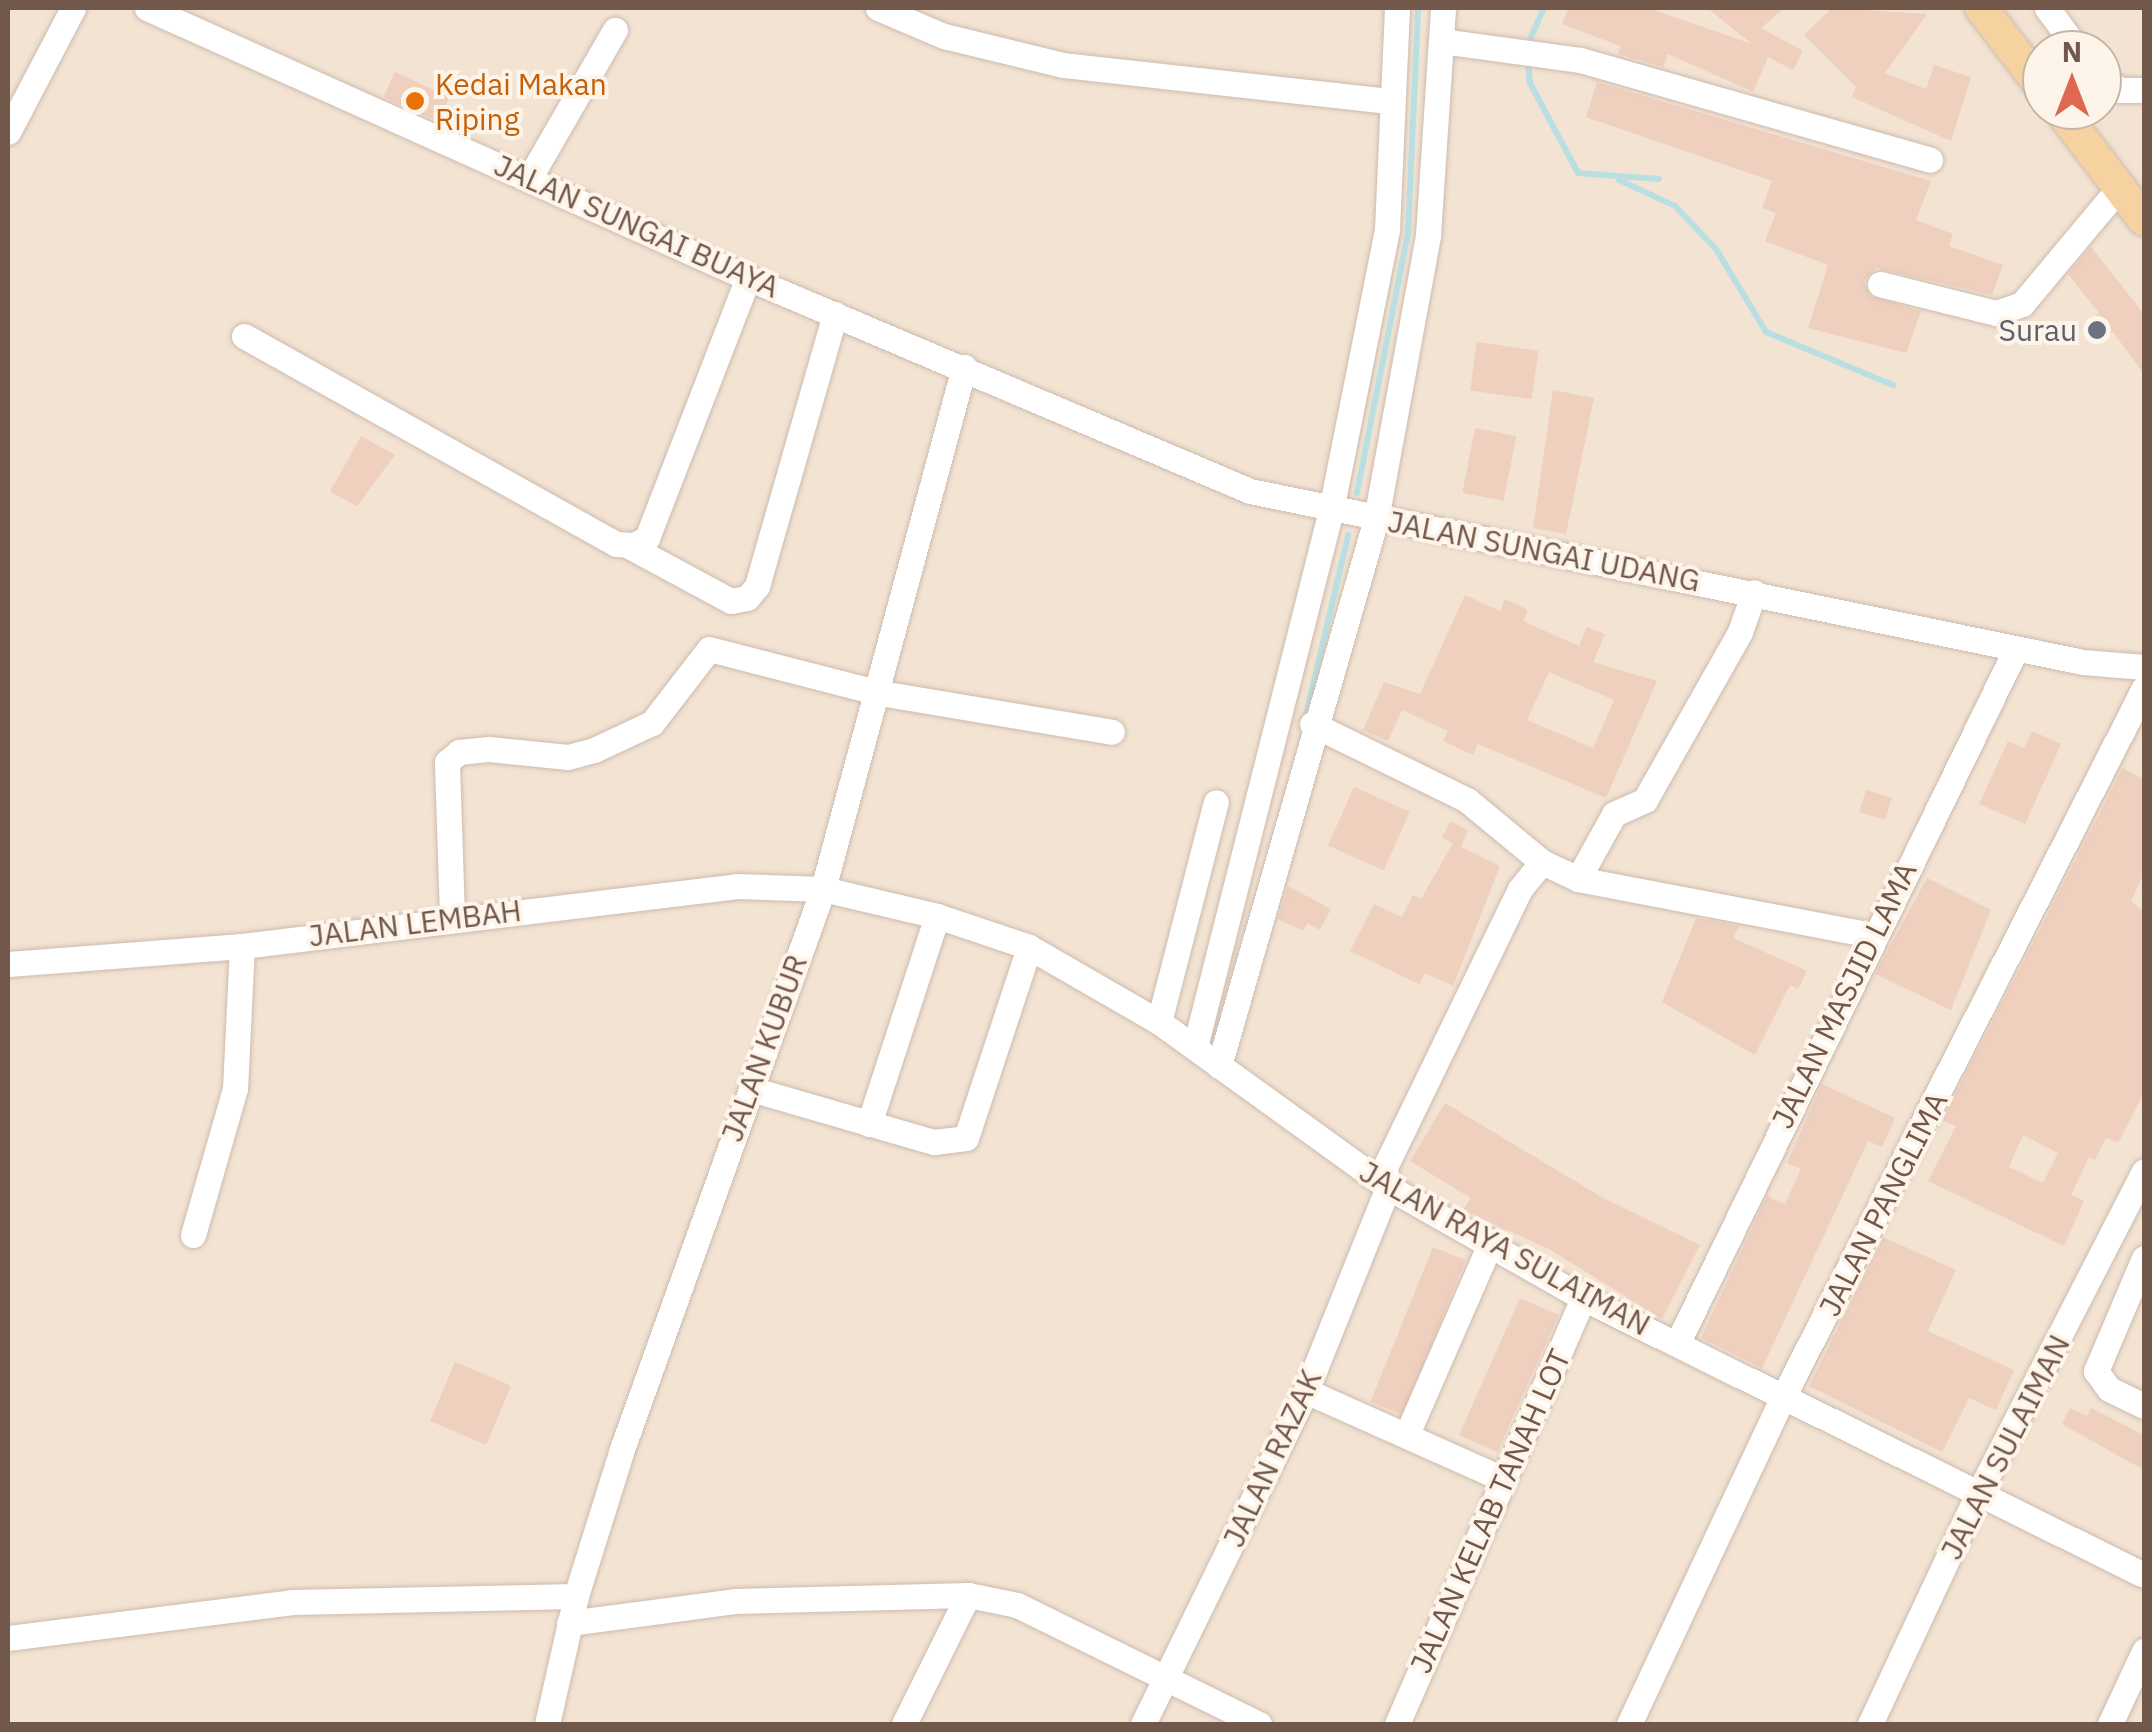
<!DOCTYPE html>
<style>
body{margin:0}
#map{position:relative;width:2152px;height:1732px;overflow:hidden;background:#fbf1e4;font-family:"IBM Plex Sans",sans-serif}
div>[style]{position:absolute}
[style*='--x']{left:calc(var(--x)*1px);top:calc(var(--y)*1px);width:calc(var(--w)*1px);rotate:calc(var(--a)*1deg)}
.residential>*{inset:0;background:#f2e3d3}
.stream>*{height:6px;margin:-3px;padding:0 3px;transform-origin:3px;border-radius:3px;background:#badfe3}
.building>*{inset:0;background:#efcfbd;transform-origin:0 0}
.roads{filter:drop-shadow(0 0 2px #cebbae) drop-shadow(0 0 2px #cebbae)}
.minor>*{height:25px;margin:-12.5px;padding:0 12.5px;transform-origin:12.5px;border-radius:12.5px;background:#fff}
.major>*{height:32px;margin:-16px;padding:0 16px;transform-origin:16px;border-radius:16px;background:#f6d2a0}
.dots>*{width:28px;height:28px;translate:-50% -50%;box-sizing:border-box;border:5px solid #fef5ea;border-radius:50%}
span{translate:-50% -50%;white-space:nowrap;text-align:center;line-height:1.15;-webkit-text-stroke:8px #fef5ea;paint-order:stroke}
.food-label{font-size:30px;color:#c56008}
.left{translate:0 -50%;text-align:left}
.street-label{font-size:30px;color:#72574b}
.worship-label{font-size:30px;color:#5b616d}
.right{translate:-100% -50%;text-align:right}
.frame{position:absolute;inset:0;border:10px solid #72574b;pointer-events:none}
.north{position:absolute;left:2022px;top:30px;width:100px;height:100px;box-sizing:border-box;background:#fef5ea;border:2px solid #c6b6aa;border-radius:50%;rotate:0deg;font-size:28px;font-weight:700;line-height:40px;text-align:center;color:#72574b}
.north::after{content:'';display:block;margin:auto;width:35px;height:45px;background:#de6950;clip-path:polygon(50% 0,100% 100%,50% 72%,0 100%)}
</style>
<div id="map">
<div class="residential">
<i style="clip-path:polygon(evenodd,8px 8px,2144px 8px,2144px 1724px,8px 1724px,8px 8px,2042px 50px,2102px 50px,2102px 110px,2042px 110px,2042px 50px)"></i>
</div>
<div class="stream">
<i style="--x:1531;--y:37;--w:32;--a:-66"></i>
<i style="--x:1528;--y:60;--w:23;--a:85"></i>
<i style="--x:1530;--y:83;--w:102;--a:61.9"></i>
<i style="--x:1578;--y:173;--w:81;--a:4.2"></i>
<i style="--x:1619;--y:180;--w:62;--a:24.9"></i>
<i style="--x:1675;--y:206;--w:59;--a:46.4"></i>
<i style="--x:1716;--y:249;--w:97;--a:58.9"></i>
<i style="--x:1766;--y:332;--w:138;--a:22.7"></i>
<i style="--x:1357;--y:493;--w:266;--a:-78.9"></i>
<i style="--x:1408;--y:232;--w:224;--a:-87.4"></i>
<i style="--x:1305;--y:719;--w:189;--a:-76.8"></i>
</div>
<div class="building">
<i style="clip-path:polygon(1568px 8px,1648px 8px,1752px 44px,1707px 8px,1784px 8px,1761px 28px,1803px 51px,1793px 70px,1768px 57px,1753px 92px,1668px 54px,1663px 67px,1618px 54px,1620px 46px,1562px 24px)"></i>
<i style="clip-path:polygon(1832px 8px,1927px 14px,1885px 73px,1926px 89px,1934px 65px,1971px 77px,1951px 141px,1852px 97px,1856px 87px,1804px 35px)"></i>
<i style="left:395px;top:72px;width:60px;height:27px;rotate:25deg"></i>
<i style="clip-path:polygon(1597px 82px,1931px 181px,1916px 220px,1953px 234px,1949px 246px,2003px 265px,1992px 295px,1876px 268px,1864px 281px,1870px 296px,1921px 311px,1906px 353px,1808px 328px,1828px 265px,1765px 241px,1776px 213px,1762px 208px,1772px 181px,1586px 117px)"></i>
<i style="clip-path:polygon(2091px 247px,2144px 314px,2144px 374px,2113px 332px,2097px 344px,2083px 326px,2099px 313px,2068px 274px)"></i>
<i style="left:1477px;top:342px;width:62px;height:49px;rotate:8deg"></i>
<i style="clip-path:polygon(1553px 390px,1594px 398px,1566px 534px,1533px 528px)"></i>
<i style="left:1475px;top:428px;width:42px;height:66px;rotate:11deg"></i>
<i style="clip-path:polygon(361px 436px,395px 455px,357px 506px,330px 492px)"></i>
<i style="clip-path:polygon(evenodd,1465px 595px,1500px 611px,1505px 599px,1528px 610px,1523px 621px,1579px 646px,1587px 627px,1605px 634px,1593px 662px,1657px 681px,1606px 798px,1478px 744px,1473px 755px,1443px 741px,1448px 731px,1402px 710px,1388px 741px,1363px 730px,1384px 682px,1420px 694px,1465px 595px,1549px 672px,1614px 700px,1593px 748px,1527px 720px,1549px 672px)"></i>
<i style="clip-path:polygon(2032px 731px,2061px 744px,2025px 824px,1979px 804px,2008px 741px,2024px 748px)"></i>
<i style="clip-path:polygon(evenodd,2123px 768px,2144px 779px,2144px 873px,2131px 901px,2144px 911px,2144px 1092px,2118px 1143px,2106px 1137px,2095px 1160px,2089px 1157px,2071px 1195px,2084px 1201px,2064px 1246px,1928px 1181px,1956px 1126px,1942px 1120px,2123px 768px,2023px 1135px,2058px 1153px,2043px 1183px,2009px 1167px,2023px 1135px)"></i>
<i style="left:1354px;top:787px;width:61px;height:64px;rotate:24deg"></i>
<i style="left:1866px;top:790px;width:27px;height:23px;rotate:17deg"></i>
<i style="clip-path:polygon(1450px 821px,1468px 830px,1461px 847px,1500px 866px,1453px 986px,1425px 973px,1419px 984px,1350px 951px,1374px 904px,1402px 917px,1413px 895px,1421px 899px,1453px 843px,1442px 838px)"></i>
<i style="clip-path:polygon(1927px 878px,1991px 910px,1951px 1010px,1875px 974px)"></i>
<i style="clip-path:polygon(1288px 886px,1331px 909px,1320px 930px,1307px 923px,1303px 931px,1278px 919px)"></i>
<i style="clip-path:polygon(1696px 918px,1739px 926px,1733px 938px,1807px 971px,1798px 989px,1790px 985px,1755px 1055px,1662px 1002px)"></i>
<i style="clip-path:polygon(1822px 1084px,1895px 1118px,1882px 1147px,1868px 1141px,1762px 1368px,1701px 1338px,1767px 1196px,1785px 1204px,1801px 1169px,1787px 1163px)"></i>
<i style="clip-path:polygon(1445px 1103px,1603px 1198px,1700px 1245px,1662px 1319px,1549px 1249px,1463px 1210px,1471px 1198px,1410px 1161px)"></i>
<i style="clip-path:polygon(1883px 1237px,1956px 1270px,1928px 1331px,2014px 1370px,1996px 1410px,1969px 1398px,1942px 1452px,1809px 1386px)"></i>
<i style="left:1433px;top:1247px;width:35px;height:167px;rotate:22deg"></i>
<i style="left:1520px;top:1298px;width:42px;height:150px;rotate:24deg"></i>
<i style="left:455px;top:1362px;width:61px;height:64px;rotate:23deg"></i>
<i style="clip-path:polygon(2070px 1408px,2087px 1416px,2091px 1408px,2144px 1435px,2144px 1470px,2062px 1424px)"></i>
</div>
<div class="roads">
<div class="minor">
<i style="--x:147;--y:8;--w:659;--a:24.19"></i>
<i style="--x:748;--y:278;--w:545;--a:22.99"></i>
<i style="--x:1250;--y:491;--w:850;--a:11.6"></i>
<i style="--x:2083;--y:662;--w:61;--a:4.7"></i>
<i style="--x:878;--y:8;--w:72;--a:23"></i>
<i style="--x:944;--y:36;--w:122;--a:13.7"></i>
<i style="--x:1063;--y:65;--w:329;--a:6.3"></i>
<i style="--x:2047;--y:8;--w:52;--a:53.6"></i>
<i style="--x:1442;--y:41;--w:139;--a:7.8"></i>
<i style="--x:1580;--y:60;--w:364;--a:15.9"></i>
<i style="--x:2102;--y:77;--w:22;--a:36"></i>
<i style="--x:2120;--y:90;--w:24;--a:0"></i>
<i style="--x:8;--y:132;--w:140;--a:-62.3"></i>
<i style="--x:530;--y:177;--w:170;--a:-60"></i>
<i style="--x:1880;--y:284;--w:120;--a:14"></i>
<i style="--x:1996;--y:313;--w:28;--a:-19"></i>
<i style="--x:2022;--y:304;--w:153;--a:-50.1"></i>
<i style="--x:244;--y:336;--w:426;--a:29.2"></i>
<i style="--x:616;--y:544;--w:18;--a:3"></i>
<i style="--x:634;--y:545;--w:15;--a:-28"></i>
<i style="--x:647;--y:538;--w:279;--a:-68.8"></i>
<i style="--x:627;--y:545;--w:118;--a:28.3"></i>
<i style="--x:731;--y:601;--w:16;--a:-11"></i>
<i style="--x:747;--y:598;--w:16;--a:-50"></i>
<i style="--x:757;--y:586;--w:283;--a:-74"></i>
<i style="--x:1312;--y:724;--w:173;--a:26.1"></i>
<i style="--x:1467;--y:800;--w:97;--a:39.6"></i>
<i style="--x:1542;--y:862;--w:40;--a:25"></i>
<i style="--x:1578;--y:879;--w:299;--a:10.8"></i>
<i style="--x:1578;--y:879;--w:74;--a:-61"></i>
<i style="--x:1614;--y:814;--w:34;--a:-24"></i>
<i style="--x:1645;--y:800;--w:193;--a:-60.5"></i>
<i style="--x:1740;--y:632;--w:42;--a:-70.7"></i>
<i style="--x:452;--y:916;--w:154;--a:-91.9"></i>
<i style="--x:447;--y:762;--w:16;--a:-40"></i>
<i style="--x:459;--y:752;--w:30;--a:-6"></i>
<i style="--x:489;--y:749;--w:79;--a:5.8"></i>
<i style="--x:568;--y:757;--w:27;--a:-15"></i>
<i style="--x:594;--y:750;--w:64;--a:-25"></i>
<i style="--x:652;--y:723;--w:93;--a:-52.4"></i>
<i style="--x:709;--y:649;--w:177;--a:14.4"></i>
<i style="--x:880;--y:693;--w:235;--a:9.5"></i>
<i style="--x:8;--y:964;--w:235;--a:-4.4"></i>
<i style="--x:242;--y:946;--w:499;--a:-6.9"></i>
<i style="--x:737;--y:886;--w:86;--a:2"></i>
<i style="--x:823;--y:889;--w:117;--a:13.3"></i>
<i style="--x:937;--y:916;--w:97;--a:18.6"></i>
<i style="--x:1029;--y:947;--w:150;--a:30"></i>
<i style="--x:1159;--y:1022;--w:282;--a:35.8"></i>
<i style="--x:1388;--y:1187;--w:224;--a:29.6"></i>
<i style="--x:1583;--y:1298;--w:626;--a:26.28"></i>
<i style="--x:1159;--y:1022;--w:227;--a:-75.5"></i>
<i style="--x:1195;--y:1047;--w:554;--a:-75.79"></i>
<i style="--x:1331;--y:510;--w:287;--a:-78.7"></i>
<i style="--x:1387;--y:229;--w:221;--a:-87.4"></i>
<i style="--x:1219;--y:1066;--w:569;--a:-73.99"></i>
<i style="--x:1376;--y:519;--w:289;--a:-79.6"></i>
<i style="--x:1428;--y:235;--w:227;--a:-86.2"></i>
<i style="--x:751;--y:1089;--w:191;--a:16.2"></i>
<i style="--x:934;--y:1142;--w:32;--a:-7"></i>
<i style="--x:966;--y:1138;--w:201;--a:-71.7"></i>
<i style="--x:869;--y:1124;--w:219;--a:-71.9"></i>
<i style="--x:193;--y:1235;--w:152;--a:-74"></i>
<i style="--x:235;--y:1089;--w:143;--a:-87.2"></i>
<i style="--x:2144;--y:1258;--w:123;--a:113"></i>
<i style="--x:2096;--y:1371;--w:22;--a:54"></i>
<i style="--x:2109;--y:1389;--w:39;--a:26"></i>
<i style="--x:1677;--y:1344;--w:773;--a:-64"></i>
<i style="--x:1306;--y:1391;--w:216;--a:24.1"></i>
<i style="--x:1407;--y:1434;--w:210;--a:-66.4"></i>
<i style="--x:569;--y:1623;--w:167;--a:-7.5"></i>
<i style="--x:735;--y:1601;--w:233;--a:-1.5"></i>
<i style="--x:968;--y:1595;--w:50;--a:11.5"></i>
<i style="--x:1017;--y:1605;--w:270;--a:26.2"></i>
<i style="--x:8;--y:1638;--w:286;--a:-7.2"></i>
<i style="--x:292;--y:1602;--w:284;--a:-1.2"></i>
<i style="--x:547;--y:1724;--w:131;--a:-77.2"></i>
<i style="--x:576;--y:1596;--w:151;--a:-72.6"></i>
<i style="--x:621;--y:1452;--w:598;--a:-70.26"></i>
<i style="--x:823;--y:889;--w:541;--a:-74.88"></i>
<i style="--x:904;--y:1724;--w:144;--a:-63.6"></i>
<i style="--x:1143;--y:1724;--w:371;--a:-63.9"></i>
<i style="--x:1306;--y:1391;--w:220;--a:-68.1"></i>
<i style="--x:1388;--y:1187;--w:20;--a:-99"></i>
<i style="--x:1385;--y:1167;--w:309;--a:-64.1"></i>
<i style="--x:1520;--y:889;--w:35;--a:-51"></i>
<i style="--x:1397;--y:1724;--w:465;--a:-66.4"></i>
<i style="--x:1629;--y:1724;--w:357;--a:-64.8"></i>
<i style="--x:1781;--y:1401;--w:800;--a:-63.02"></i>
<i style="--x:1870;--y:1724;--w:252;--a:-64.9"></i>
<i style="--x:1977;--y:1496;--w:365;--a:-62.8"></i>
<i style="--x:2110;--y:1724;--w:81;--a:-65"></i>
</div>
<div class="major">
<i style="--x:1981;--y:8;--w:100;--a:52.3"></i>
<i style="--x:2060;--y:110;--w:138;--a:52.6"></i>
</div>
</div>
<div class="dots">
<i style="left:415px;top:101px;background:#e8710a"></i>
<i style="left:2097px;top:330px;background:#6b7280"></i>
</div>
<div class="food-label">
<span class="left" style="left:435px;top:101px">Kedai Makan<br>Riping</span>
</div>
<div class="street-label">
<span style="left:637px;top:226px;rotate:24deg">JALAN SUNGAI BUAYA</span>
<span style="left:1544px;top:551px;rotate:11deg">JALAN SUNGAI UDANG</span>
<span style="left:415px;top:923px;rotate:-7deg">JALAN LEMBAH</span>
<span style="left:1844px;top:995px;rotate:-64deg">JALAN MASJID LAMA</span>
<span style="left:764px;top:1048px;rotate:-70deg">JALAN KUBUR</span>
<span style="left:1883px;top:1204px;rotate:-63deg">JALAN PANGLIMA</span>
<span style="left:1505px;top:1248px;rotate:29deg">JALAN RAYA SULAIMAN</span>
<span style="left:2005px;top:1447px;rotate:-63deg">JALAN SULAIMAN</span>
<span style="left:1272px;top:1458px;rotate:-65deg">JALAN RAZAK</span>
<span style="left:1490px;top:1511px;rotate:-66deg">JALAN KELAB TANAH LOT</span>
</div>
<div class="worship-label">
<span class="right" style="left:2077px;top:330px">Surau</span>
</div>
<div class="frame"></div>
<div class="north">N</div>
</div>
